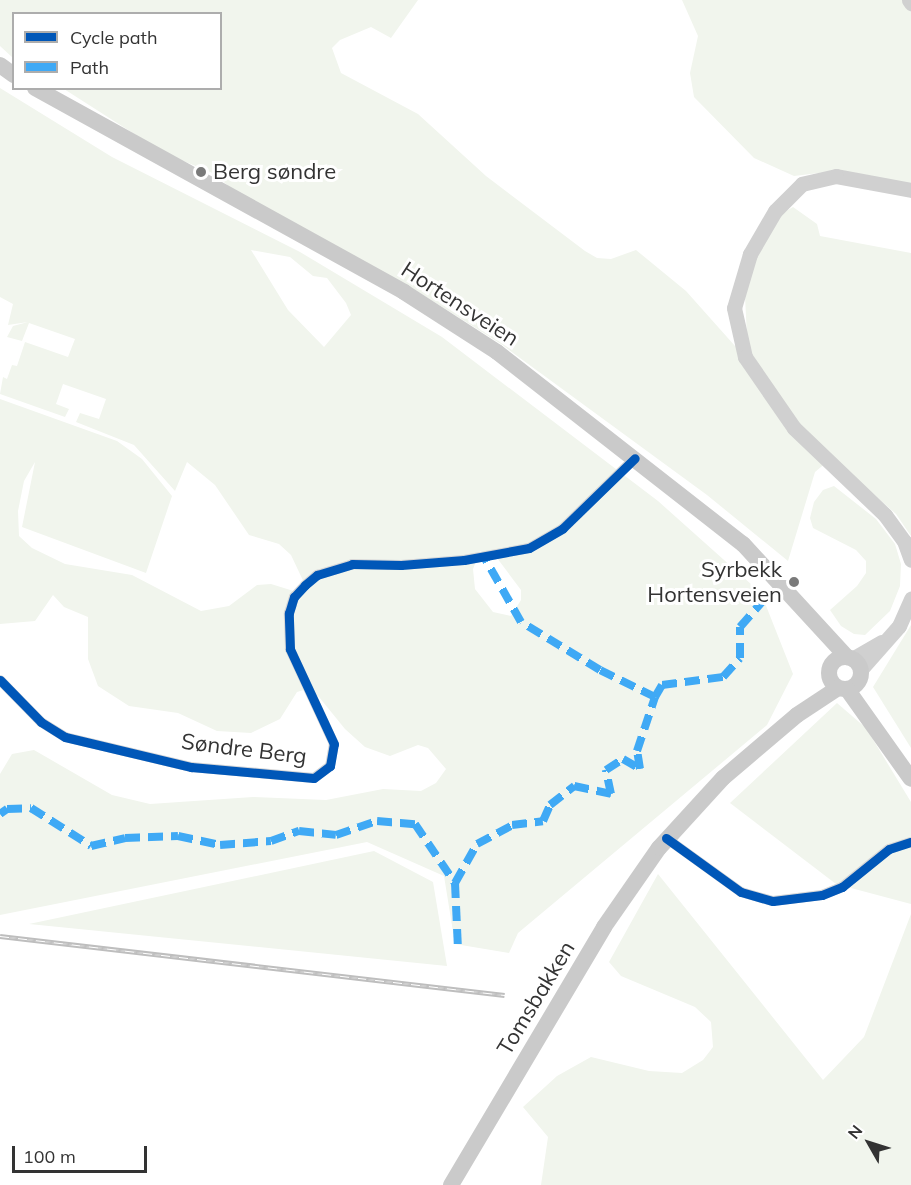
<!DOCTYPE html>
<meta charset="utf-8">
<style>
body{margin:0}
#map{position:relative;width:911px;height:1185px;overflow:hidden;background:#fff;font-family:Mulish,sans-serif}
div>[style]{position:absolute}
[style*='--x']{left:calc(var(--x)*1px);top:calc(var(--y)*1px);width:calc(var(--w)*1px);rotate:calc(var(--a)*1deg)}
.green>*{inset:0;background:#f1f5ed}
.minor>*{height:10px;margin:-5px;padding:0 5px;transform-origin:5px;border-radius:5px;background:#d7d7d7}
.secondary>*{height:15px;margin:-7.5px;padding:0 7.5px;transform-origin:7.5px;border-radius:7.5px;background:#d0d0d0}
.primary>*{height:16px;margin:-8px;padding:0 8px;transform-origin:8px;border-radius:8px;background:#cacaca}
.primary>.ring{margin:-8px;padding:0;box-sizing:content-box;background:none;border:16px solid #cacaca;border-radius:50%}
.rail>*{height:5px;margin-top:-2.5px;transform-origin:0;background:repeating-linear-gradient(90deg,#fff 0 9px,#bebebe 0 18px);box-sizing:border-box;border-block:2px solid #bebebe}
.quiet>*{height:8px;margin-top:-4px;transform-origin:0;background:repeating-linear-gradient(90deg,#3fa9f5 0 15px,transparent 0 23px)}
.cycleway>*{height:9px;margin:-4.5px;padding:0 4.5px;transform-origin:4.5px;border-radius:4.5px;background:#0057b8}
.dots>*{width:16px;height:16px;translate:-50% -50%;box-sizing:border-box;border:3px solid #fff;border-radius:50%}
span{translate:-50% -50%;white-space:nowrap;text-align:center;line-height:1.15;-webkit-text-stroke:6px #fff;paint-order:stroke}
.poi-label{font-size:22px;color:#333}
.left{translate:0 -50%;text-align:left}
.right{translate:-100% -50%;text-align:right}
.street-label{font-size:22px;color:#333}
.legend{position:absolute;left:12px;top:12px;width:210px;height:78px;box-sizing:border-box;background:#fff;border:2px solid #adadad;margin:0;padding:8px 10px;list-style:none;font-size:18px;color:#333}
.legend li{display:flex;align-items:center;gap:12px;height:30px}
.legend b{width:30px;border:2px solid #adadad}
.north{position:absolute;left:839px;top:1113px;width:60px;height:60px;-webkit-text-stroke:4px #fff;paint-order:stroke;rotate:309deg;font-size:16px;font-weight:700;line-height:24px;text-align:center;color:#333}
.north::after{content:'';display:block;margin:auto;width:21px;height:27px;background:#333;clip-path:polygon(50% 0,100% 100%,50% 72%,0 100%)}
.scale{position:absolute;left:12px;top:1146px;width:135px;height:27px;box-sizing:border-box;border:3px solid #333;border-top:0;padding-left:8px;font-size:18px;line-height:21px;white-space:nowrap;color:#333;-webkit-text-stroke:4px #fff;paint-order:stroke}
</style>
<div id="map">
<div class="green">
<i style="clip-path:polygon(0 0,418px 0,391px 38px,371px 27px,340px 40px,332px 48px,341px 73px,418px 114px,486px 176px,585px 251px,597px 258px,611px 259px,636px 250px,686px 291px,735px 346px,747px 337px,745px 296px,755px 260px,781px 214px,793px 207px,817px 224px,820px 236px,911px 253px,911px 536px,896px 514px,844px 468px,827px 462px,815px 472px,788px 561px,707px 495px,501px 344px,412px 288px,236px 193px,215px 174px,164px 153px,64px 89px,220px 88px,220px 14px,14px 14px,13px 58px,0 46px)"></i>
<i style="clip-path:polygon(682px 0,911px 0,911px 184px,827px 172px,794px 176px,754px 158px,694px 97px,690px 73px,698px 36px)"></i>
<i style="clip-path:polygon(evenodd,0 88px,112px 157px,300px 252px,442px 337px,658px 501px,761px 593px,793px 674px,767px 725px,518px 933px,509px 953px,455px 944px,444px 876px,367px 842px,0 915px,0 774px,12px 754px,34px 750px,112px 795px,150px 804px,253px 797px,326px 800px,383px 789px,421px 791px,436px 783px,446px 769px,428px 748px,418px 745px,390px 756px,365px 747px,345px 729px,319px 697px,307px 689px,297px 692px,280px 719px,251px 733px,217px 731px,178px 713px,129px 706px,98px 686px,88px 659px,88px 617px,64px 607px,53px 595px,35px 621px,0 624px,0 399px,117px 441px,142px 459px,172px 496px,146px 573px,22px 527px,35px 462px,24px 481px,18px 511px,19px 536px,32px 548px,65px 564px,132px 575px,201px 611px,229px 606px,257px 585px,271px 584px,300px 593px,307px 589px,291px 555px,279px 544px,249px 535px,215px 485px,187px 462px,175px 491px,134px 445px,76px 422px,80px 413px,99px 419px,106px 399px,63px 384px,56px 404px,69px 409px,65px 417px,0 394px,3px 377px,7px 379px,12px 365px,17px 366px,25px 342px,68px 357px,75px 339px,29px 323px,22px 341px,7px 337px,13px 326px,28px 322px,8px 325px,13px 304px,0 297px,0 88px,251px 250px,290px 257px,313px 276px,327px 278px,346px 303px,351px 315px,324px 347px,288px 310px,251px 250px,0 88px,480px 551px,494px 554px,521px 590px,521px 600px,511px 616px,493px 612px,475px 589px,473px 569px,480px 551px)"></i>
<i style="clip-path:polygon(834px 486px,876px 519px,895px 544px,901px 564px,900px 586px,890px 611px,865px 635px,854px 634px,841px 626px,830px 610px,857px 586px,866px 573px,866px 561px,856px 550px,813px 528px,810px 518px,814px 502px,823px 490px)"></i>
<i style="clip-path:polygon(911px 625px,911px 748px,873px 687px)"></i>
<i style="clip-path:polygon(837px 703px,866px 728px,911px 802px,911px 904px,836px 884px,730px 803px)"></i>
<i style="clip-path:polygon(374px 851px,433px 882px,447px 966px,29px 924px)"></i>
<i style="clip-path:polygon(658px 874px,823px 1080px,864px 1037px,911px 914px,911px 1185px,541px 1185px,548px 1137px,523px 1107px,557px 1076px,591px 1057px,649px 1071px,682px 1073px,703px 1060px,713px 1047px,711px 1022px,695px 1007px,621px 976px,609px 962px)"></i>
</div>
<div class="minor">
<i style="--x:0;--y:680;--w:59;--a:45.7"></i>
<i style="--x:41;--y:722;--w:28;--a:32"></i>
<i style="--x:65;--y:737;--w:130;--a:13.4"></i>
<i style="--x:191;--y:767;--w:123;--a:5.1"></i>
<i style="--x:314;--y:778;--w:20;--a:-37"></i>
<i style="--x:330;--y:766;--w:22;--a:-80"></i>
<i style="--x:334;--y:744;--w:105;--a:-114.9"></i>
<i style="--x:290;--y:649;--w:36;--a:-92"></i>
<i style="--x:289;--y:613;--w:17;--a:-73"></i>
<i style="--x:294;--y:597;--w:16;--a:-47"></i>
<i style="--x:305;--y:585;--w:16;--a:-40"></i>
<i style="--x:317;--y:575;--w:37;--a:-17"></i>
<i style="--x:352;--y:564;--w:49;--a:1.2"></i>
<i style="--x:401;--y:565;--w:63;--a:-4.5"></i>
<i style="--x:464;--y:560;--w:66;--a:-10.5"></i>
<i style="--x:529;--y:548;--w:39;--a:-30"></i>
<i style="--x:563;--y:528;--w:100;--a:-44.2"></i>
<i style="--x:666;--y:838;--w:92;--a:35.8"></i>
<i style="--x:741;--y:892;--w:33;--a:16"></i>
<i style="--x:773;--y:901;--w:49;--a:-7"></i>
<i style="--x:822;--y:895;--w:22;--a:-22"></i>
<i style="--x:842;--y:887;--w:60;--a:-39"></i>
<i style="--x:889;--y:849;--w:23;--a:-18"></i>
</div>
<div class="secondary">
<i style="--x:909;--y:0;--w:4;--a:56"></i>
<i style="--x:911;--y:190;--w:76;--a:-169.4"></i>
<i style="--x:836;--y:176;--w:35;--a:167"></i>
<i style="--x:802;--y:184;--w:38;--a:135"></i>
<i style="--x:775;--y:211;--w:50;--a:120.2"></i>
<i style="--x:750;--y:254;--w:56;--a:106.5"></i>
<i style="--x:734;--y:308;--w:50;--a:77.3"></i>
<i style="--x:745;--y:357;--w:86;--a:55.4"></i>
<i style="--x:794;--y:428;--w:126;--a:43.7"></i>
<i style="--x:885;--y:515;--w:32;--a:54"></i>
<i style="--x:904;--y:541;--w:20;--a:70"></i>
<i style="--x:852;--y:659;--w:34;--a:-30"></i>
<i style="--x:861;--y:669;--w:57;--a:-48.5"></i>
<i style="--x:899;--y:626;--w:30;--a:-66"></i>
</div>
<div class="primary">
<i style="--x:0;--y:65;--w:17;--a:36"></i>
<i style="--x:35;--y:88;--w:422;--a:28.9"></i>
<i style="--x:404;--y:292;--w:111;--a:32.8"></i>
<i style="--x:497;--y:352;--w:312;--a:38"></i>
<i style="--x:743;--y:544;--w:154;--a:47.4"></i>
<i class="ring" style="left:829px;top:657px;width:16px;height:16px"></i>
<i style="--x:847;--y:689;--w:110;--a:54.6"></i>
<i style="--x:451;--y:1185;--w:300;--a:-59.3"></i>
<i style="--x:604;--y:927;--w:96;--a:-55.2"></i>
<i style="--x:659;--y:848;--w:95;--a:-47.6"></i>
<i style="--x:723;--y:778;--w:97;--a:-40.4"></i>
<i style="--x:797;--y:715;--w:49;--a:-33.4"></i>
</div>
<div class="rail">
<i style="--x:0;--y:936;--w:508;--a:6.66"></i>
</div>
<div class="quiet">
<i style="--x:655;--y:697;--w:14;--a:-60"></i>
<i style="--x:662;--y:685;--w:62;--a:-7.5"></i>
<i style="--x:723;--y:677;--w:25;--a:-48"></i>
<i style="--x:740;--y:658;--w:31;--a:-90"></i>
<i style="--x:740;--y:627;--w:44;--a:-48.7"></i>
<i style="--x:0;--y:814;--w:9;--a:-36"></i>
<i style="--x:7;--y:809;--w:24;--a:-2"></i>
<i style="--x:31;--y:808;--w:71;--a:32.3"></i>
<i style="--x:91;--y:846;--w:35;--a:-13"></i>
<i style="--x:125;--y:838;--w:53;--a:-2.2"></i>
<i style="--x:178;--y:836;--w:43;--a:12.1"></i>
<i style="--x:220;--y:845;--w:51;--a:-4.5"></i>
<i style="--x:271;--y:841;--w:30;--a:-20"></i>
<i style="--x:299;--y:831;--w:37;--a:6"></i>
<i style="--x:336;--y:835;--w:43;--a:-18.9"></i>
<i style="--x:377;--y:821;--w:38;--a:5"></i>
<i style="--x:415;--y:824;--w:71;--a:55.9"></i>
<i style="--x:455;--y:883;--w:45;--a:-60.6"></i>
<i style="--x:477;--y:844;--w:40;--a:-28"></i>
<i style="--x:512;--y:825;--w:31;--a:-7"></i>
<i style="--x:543;--y:821;--w:17;--a:-66"></i>
<i style="--x:550;--y:805;--w:31;--a:-38"></i>
<i style="--x:574;--y:786;--w:38;--a:12"></i>
<i style="--x:611;--y:794;--w:25;--a:-102"></i>
<i style="--x:606;--y:770;--w:20;--a:-33"></i>
<i style="--x:623;--y:759;--w:20;--a:30"></i>
<i style="--x:640;--y:769;--w:18;--a:-99"></i>
<i style="--x:637;--y:751;--w:57;--a:-71.6"></i>
<i style="--x:655;--y:697;--w:61;--a:-153.9"></i>
<i style="--x:600;--y:670;--w:92;--a:-148.7"></i>
<i style="--x:521;--y:622;--w:75;--a:-119.6"></i>
<i style="--x:455;--y:883;--w:65;--a:87.4"></i>
</div>
<div class="cycleway">
<i style="--x:0;--y:680;--w:59;--a:45.7"></i>
<i style="--x:41;--y:722;--w:28;--a:32"></i>
<i style="--x:65;--y:737;--w:130;--a:13.4"></i>
<i style="--x:191;--y:767;--w:123;--a:5.1"></i>
<i style="--x:314;--y:778;--w:20;--a:-37"></i>
<i style="--x:330;--y:766;--w:22;--a:-80"></i>
<i style="--x:334;--y:744;--w:105;--a:-114.9"></i>
<i style="--x:290;--y:649;--w:36;--a:-92"></i>
<i style="--x:289;--y:613;--w:17;--a:-73"></i>
<i style="--x:294;--y:597;--w:16;--a:-47"></i>
<i style="--x:305;--y:585;--w:16;--a:-40"></i>
<i style="--x:317;--y:575;--w:37;--a:-17"></i>
<i style="--x:352;--y:564;--w:49;--a:1.2"></i>
<i style="--x:401;--y:565;--w:63;--a:-4.5"></i>
<i style="--x:464;--y:560;--w:66;--a:-10.5"></i>
<i style="--x:529;--y:548;--w:39;--a:-30"></i>
<i style="--x:563;--y:528;--w:100;--a:-44.2"></i>
<i style="--x:666;--y:838;--w:92;--a:35.8"></i>
<i style="--x:741;--y:892;--w:33;--a:16"></i>
<i style="--x:773;--y:901;--w:49;--a:-7"></i>
<i style="--x:822;--y:895;--w:22;--a:-22"></i>
<i style="--x:842;--y:887;--w:60;--a:-39"></i>
<i style="--x:889;--y:849;--w:23;--a:-18"></i>
</div>
<div class="dots">
<i style="left:201px;top:172px;background:#7a7a7a"></i>
<i style="left:794px;top:582px;background:#7a7a7a"></i>
</div>
<div class="poi-label">
<span class="left" style="left:213px;top:172px">Berg søndre</span>
<span class="right" style="left:782px;top:582px">Syrbekk<br>Hortensveien</span>
</div>
<div class="street-label">
<span style="left:460px;top:304px;rotate:33deg">Hortensveien</span>
<span style="left:244px;top:749px;rotate:7deg">Søndre Berg</span>
<span style="left:536px;top:998px;rotate:-59deg">Tomsbakken</span>
</div>
<ul class="legend">
<li><b style="height:8px;background:#0057b8"></b>Cycle path</li>
<li><b style="height:8px;background:#3fa9f5"></b>Path</li>
</ul>
<div class="north">N</div>
<div class="scale">100 m</div>
</div>
